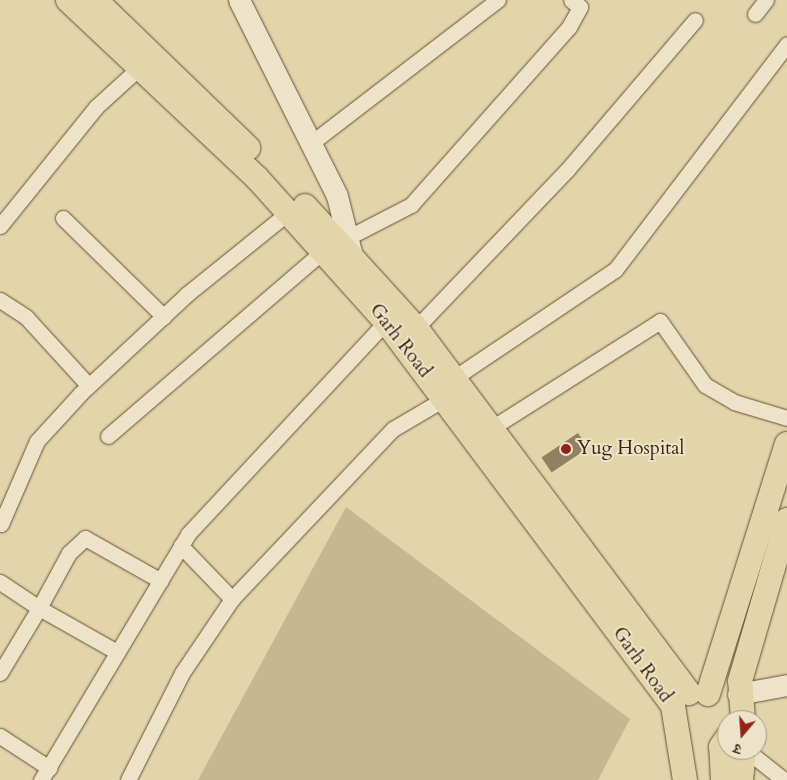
<!DOCTYPE html>
<meta charset="utf-8">
<style>
body{margin:0}
#map{position:relative;width:787px;height:780px;overflow:hidden;background:#e3d4aa;font-family:Cardo,"Noto Serif Devanagari",serif}
div>[style]{position:absolute}
[style*='--x']{left:calc(var(--x)*1px);top:calc(var(--y)*1px);width:calc(var(--w)*1px);rotate:calc(var(--a)*1deg)}
.green>*{inset:0;background:#c7b690}
.building>*{inset:0;background:#937f62;transform-origin:0 0}
.roads{filter:drop-shadow(0 0 1px #664f39) drop-shadow(0 0 1px #664f39)}
.street>*{height:15px;margin:-7.5px;padding:0 7.5px;transform-origin:7.5px;border-radius:7.5px;background:#ede3c8}
.secondary>*{height:21px;margin:-10.5px;padding:0 10.5px;transform-origin:10.5px;border-radius:10.5px;background:#ede3c8}
.primary>*{height:24px;margin:-12px;padding:0 12px;transform-origin:12px;border-radius:12px;background:#e3d4aa}
.dots>*{width:14px;height:14px;translate:-50% -50%;box-sizing:border-box;border:2px solid #ede3c8;border-radius:50%}
span{translate:-50% -50%;white-space:nowrap;text-align:center;line-height:1.15;-webkit-text-stroke:4px #ede3c8;paint-order:stroke}
.street-label{font-size:19px;color:#3c2313}
.poi-label{font-size:19px;color:#3c2313}
.left{translate:0 -50%;text-align:left}
.north{position:absolute;left:717px;top:710px;width:50px;height:50px;box-sizing:border-box;background:#ede3c8;border:1px solid #a69680;border-radius:50%;rotate:198deg;font-size:14px;font-weight:700;line-height:20px;text-align:center;color:#3c2313}
.north::after{content:'';display:block;margin:auto;width:18px;height:22px;background:#8f2418;clip-path:polygon(50% 0,100% 100%,50% 72%,0 100%)}
</style>
<div id="map">
<div class="green">
<i style="clip-path:polygon(346px 507px,630px 719px,598px 780px,198px 780px)"></i>
</div>
<div class="building">
<i style="left:578px;top:433px;width:18px;height:44px;rotate:56deg"></i>
</div>
<div class="roads">
<div class="street">
<i style="--x:755;--y:14;--w:18;--a:-52"></i>
<i style="--x:310;--y:144;--w:237;--a:-37.5"></i>
<i style="--x:63;--y:218;--w:141;--a:44.4"></i>
<i style="--x:0;--y:226;--w:153;--a:-51.1"></i>
<i style="--x:96;--y:107;--w:59;--a:-42.3"></i>
<i style="--x:349;--y:237;--w:70;--a:-27.3"></i>
<i style="--x:411;--y:205;--w:238;--a:-48.4"></i>
<i style="--x:569;--y:27;--w:23;--a:-61"></i>
<i style="--x:580;--y:7;--w:11;--a:-142"></i>
<i style="--x:0;--y:300;--w:31;--a:33"></i>
<i style="--x:26;--y:317;--w:93;--a:47.6"></i>
<i style="--x:416;--y:328;--w:219;--a:-46.3"></i>
<i style="--x:567;--y:170;--w:197;--a:-49.5"></i>
<i style="--x:454;--y:378;--w:194;--a:-33.9"></i>
<i style="--x:615;--y:270;--w:284;--a:-52.7"></i>
<i style="--x:490;--y:429;--w:201;--a:-32.4"></i>
<i style="--x:660;--y:321;--w:78;--a:54.9"></i>
<i style="--x:705;--y:385;--w:34;--a:30"></i>
<i style="--x:734;--y:402;--w:55;--a:16.8"></i>
<i style="--x:108;--y:436;--w:291;--a:-40.7"></i>
<i style="--x:1;--y:524;--w:90;--a:-66.6"></i>
<i style="--x:37;--y:441;--w:65;--a:-47.5"></i>
<i style="--x:81;--y:393;--w:144;--a:-43"></i>
<i style="--x:186;--y:295;--w:132;--a:-38.9"></i>
<i style="--x:0;--y:582;--w:47;--a:33.7"></i>
<i style="--x:39;--y:608;--w:63;--a:-61.4"></i>
<i style="--x:69;--y:553;--w:22;--a:-43"></i>
<i style="--x:85;--y:538;--w:87;--a:29.5"></i>
<i style="--x:232;--y:599;--w:234;--a:-46.6"></i>
<i style="--x:393;--y:429;--w:59;--a:-30.5"></i>
<i style="--x:0;--y:673;--w:76;--a:-59"></i>
<i style="--x:39;--y:608;--w:90;--a:29.4"></i>
<i style="--x:0;--y:736;--w:59;--a:33.1"></i>
<i style="--x:746;--y:750;--w:48;--a:38.3"></i>
<i style="--x:41;--y:780;--w:287;--a:-59.1"></i>
<i style="--x:188;--y:534;--w:290;--a:-47"></i>
<i style="--x:128;--y:780;--w:120;--a:-63.2"></i>
<i style="--x:182;--y:673;--w:89;--a:-56"></i>
<i style="--x:232;--y:599;--w:74;--a:-133.9"></i>
</div>
<div class="secondary">
<i style="--x:239;--y:0;--w:219;--a:63.4"></i>
<i style="--x:337;--y:196;--w:58;--a:76"></i>
<i style="--x:351;--y:252;--w:13;--a:119"></i>
<i style="--x:738;--y:694;--w:50;--a:-10.4"></i>
</div>
<div class="primary">
<i style="--x:68;--y:0;--w:260;--a:43.3"></i>
<i style="--x:257;--y:178;--w:193;--a:48.1"></i>
<i style="--x:386;--y:322;--w:479;--a:53.2"></i>
<i style="--x:673;--y:706;--w:75;--a:80.8"></i>
<i style="--x:95;--y:0;--w:213;--a:44"></i>
<i style="--x:305;--y:206;--w:165;--a:47.7"></i>
<i style="--x:416;--y:328;--w:456;--a:53.2"></i>
<i style="--x:708;--y:694;--w:262;--a:-72.5"></i>
<i style="--x:743;--y:720;--w:39;--a:-94"></i>
<i style="--x:740;--y:681;--w:168;--a:-73.7"></i>
<i style="--x:723;--y:780;--w:33;--a:-93"></i>
<i style="--x:721;--y:747;--w:11;--a:-56"></i>
<i style="--x:741;--y:780;--w:30;--a:-84"></i>
</div>
</div>
<div class="dots">
<i style="left:566px;top:449px;background:#8f2418"></i>
</div>
<div class="street-label">
<span style="left:400px;top:341px;rotate:52deg">Garh Road</span>
<span style="left:642px;top:665px;rotate:54deg">Garh Road</span>
</div>
<div class="poi-label">
<span class="left" style="left:577px;top:449px">Yug Hospital</span>
</div>
<div class="north">उ</div>
</div>
